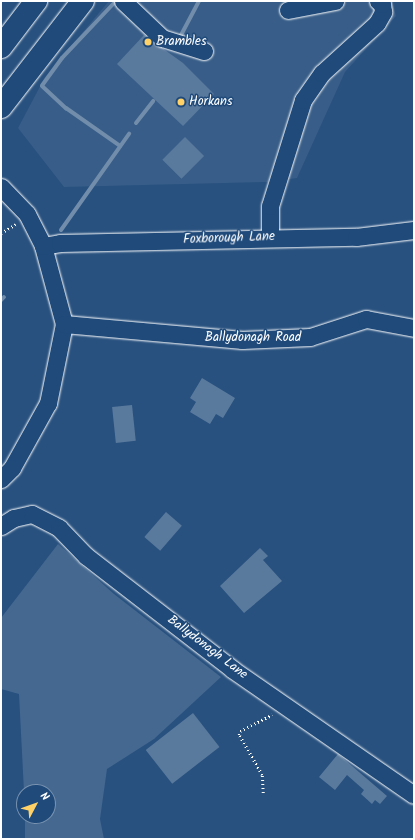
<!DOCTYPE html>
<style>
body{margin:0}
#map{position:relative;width:415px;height:840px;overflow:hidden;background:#28517f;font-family:Kalam,sans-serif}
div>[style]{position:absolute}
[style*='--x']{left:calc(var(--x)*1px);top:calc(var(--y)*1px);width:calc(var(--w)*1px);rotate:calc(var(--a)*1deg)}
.built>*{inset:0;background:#375d88}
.green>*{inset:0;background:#446890}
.stream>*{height:4px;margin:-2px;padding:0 2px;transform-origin:2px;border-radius:2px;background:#718dab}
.building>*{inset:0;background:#5a7a9d;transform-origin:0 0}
.path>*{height:2.5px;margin-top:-1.25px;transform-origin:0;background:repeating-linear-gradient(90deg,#fff 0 1px,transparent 0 4px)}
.roads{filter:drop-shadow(0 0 1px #fff) drop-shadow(0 0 1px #fff)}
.minor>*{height:17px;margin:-8.5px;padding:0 8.5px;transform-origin:8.5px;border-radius:8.5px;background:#1f4a7a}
.highway>*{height:22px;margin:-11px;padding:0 11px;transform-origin:11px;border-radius:11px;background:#1f4a7a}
.dots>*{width:11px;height:11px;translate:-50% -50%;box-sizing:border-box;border:2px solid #1f4a7a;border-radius:50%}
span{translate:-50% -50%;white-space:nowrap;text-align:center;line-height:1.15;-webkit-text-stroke:3px #1f4a7a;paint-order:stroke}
.poi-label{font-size:13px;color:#fff}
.left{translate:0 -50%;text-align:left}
.street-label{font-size:13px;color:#fff}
.frame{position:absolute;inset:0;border:2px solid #fff;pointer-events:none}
.north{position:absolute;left:16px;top:784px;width:40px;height:40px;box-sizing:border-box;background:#1f4a7a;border:1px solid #7992af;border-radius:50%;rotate:49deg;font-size:11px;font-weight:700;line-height:16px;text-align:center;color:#fff}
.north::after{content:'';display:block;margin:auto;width:14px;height:18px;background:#ffd166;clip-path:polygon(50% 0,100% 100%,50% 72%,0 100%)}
</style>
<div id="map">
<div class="built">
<i style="clip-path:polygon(109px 1px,392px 1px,396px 16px,345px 72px,297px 178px,268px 182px,64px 187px,18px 128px,45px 77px)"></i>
</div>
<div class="green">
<i style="clip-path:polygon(58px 544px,114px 594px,221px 677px,154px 739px,107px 769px,100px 819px,104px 839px,25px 839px,25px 816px,48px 816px,48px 792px,24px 792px,19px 694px,1px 689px,1px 618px)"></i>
</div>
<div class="stream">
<i style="--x:115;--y:2;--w:77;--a:133.4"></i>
<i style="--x:62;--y:58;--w:34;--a:126"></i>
<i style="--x:42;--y:86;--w:33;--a:43"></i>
<i style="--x:66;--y:108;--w:66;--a:35.1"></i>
<i style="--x:180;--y:37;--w:41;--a:-62.2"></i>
<i style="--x:136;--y:123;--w:28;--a:-52"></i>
<i style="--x:61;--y:230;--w:118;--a:-54.7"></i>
<i style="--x:1;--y:300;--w:4;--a:-45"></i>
</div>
<div class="building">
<i style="clip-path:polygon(144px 35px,183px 63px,214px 94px,183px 126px,117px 64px)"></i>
<i style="left:185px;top:137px;width:27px;height:32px;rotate:45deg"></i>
<i style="clip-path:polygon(202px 378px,235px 398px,223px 418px,216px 414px,210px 424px,190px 412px,196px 402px,190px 398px)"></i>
<i style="left:132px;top:405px;width:36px;height:20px;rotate:84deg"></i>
<i style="left:166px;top:512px;width:21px;height:33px;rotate:41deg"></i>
<i style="clip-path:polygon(260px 548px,268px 556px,263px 560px,282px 581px,244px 613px,220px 586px)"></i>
<i style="left:193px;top:713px;width:43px;height:60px;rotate:52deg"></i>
<i style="clip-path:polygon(338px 754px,387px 796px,380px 804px,375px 800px,372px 804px,361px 794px,364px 790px,347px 775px,335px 790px,319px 777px)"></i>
</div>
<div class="path">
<i style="--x:1;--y:233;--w:17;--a:-31"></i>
<i style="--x:263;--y:793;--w:18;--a:-93"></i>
<i style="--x:262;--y:775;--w:46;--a:-119.9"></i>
<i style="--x:239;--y:735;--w:4;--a:-76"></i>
<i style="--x:240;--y:731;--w:36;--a:-27"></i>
</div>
<div class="roads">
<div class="minor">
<i style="--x:123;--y:1;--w:54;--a:43.5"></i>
<i style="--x:162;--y:38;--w:44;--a:17.2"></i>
<i style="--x:288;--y:10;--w:48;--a:-10.8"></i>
<i style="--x:1;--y:187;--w:37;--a:46"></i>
<i style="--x:27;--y:214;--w:36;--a:63"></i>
<i style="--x:43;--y:246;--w:81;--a:74.9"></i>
<i style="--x:64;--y:324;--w:81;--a:101.4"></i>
<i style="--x:48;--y:403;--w:74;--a:119"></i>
<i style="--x:12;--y:468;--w:16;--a:135"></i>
<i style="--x:270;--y:237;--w:31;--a:-90"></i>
<i style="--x:270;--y:206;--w:111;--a:-72.7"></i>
<i style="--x:303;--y:100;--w:33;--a:-55"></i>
<i style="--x:322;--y:73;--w:74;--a:-42.3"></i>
<i style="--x:377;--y:23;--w:13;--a:-61"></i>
<i style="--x:383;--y:12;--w:8;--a:-97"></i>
<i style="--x:382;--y:4;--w:5;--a:-143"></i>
<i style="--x:43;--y:246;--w:17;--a:-10"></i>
<i style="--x:60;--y:243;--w:296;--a:-1.2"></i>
<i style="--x:356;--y:237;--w:58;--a:-6.9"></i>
<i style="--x:64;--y:324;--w:179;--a:5.1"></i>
<i style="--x:242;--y:340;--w:68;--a:-2.5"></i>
<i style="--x:310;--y:337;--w:59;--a:-17.8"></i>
<i style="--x:366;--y:319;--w:49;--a:10.6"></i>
<i style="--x:1;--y:526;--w:15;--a:-32"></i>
<i style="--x:14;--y:518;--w:18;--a:-13"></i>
<i style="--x:32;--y:514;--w:30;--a:27"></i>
<i style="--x:59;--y:528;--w:39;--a:46"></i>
<i style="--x:86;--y:556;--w:185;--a:37.7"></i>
<i style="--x:232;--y:669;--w:221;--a:34.7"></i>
</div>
<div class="highway">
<i style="--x:1;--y:47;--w:58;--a:-52.7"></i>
<i style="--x:1;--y:107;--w:134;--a:-52.3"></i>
</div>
</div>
<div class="dots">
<i style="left:148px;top:42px;background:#ffd166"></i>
<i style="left:181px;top:102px;background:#ffd166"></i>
</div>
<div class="poi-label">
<span class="left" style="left:156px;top:42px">Brambles</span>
<span class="left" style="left:189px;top:102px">Horkans</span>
</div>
<div class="street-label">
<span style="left:229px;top:239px;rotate:-2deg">Foxborough Lane</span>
<span style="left:253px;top:338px">Ballydonagh Road</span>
<span style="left:207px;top:648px;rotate:37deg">Ballydonagh Lane</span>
</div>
<div class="frame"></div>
<div class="north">N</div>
</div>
